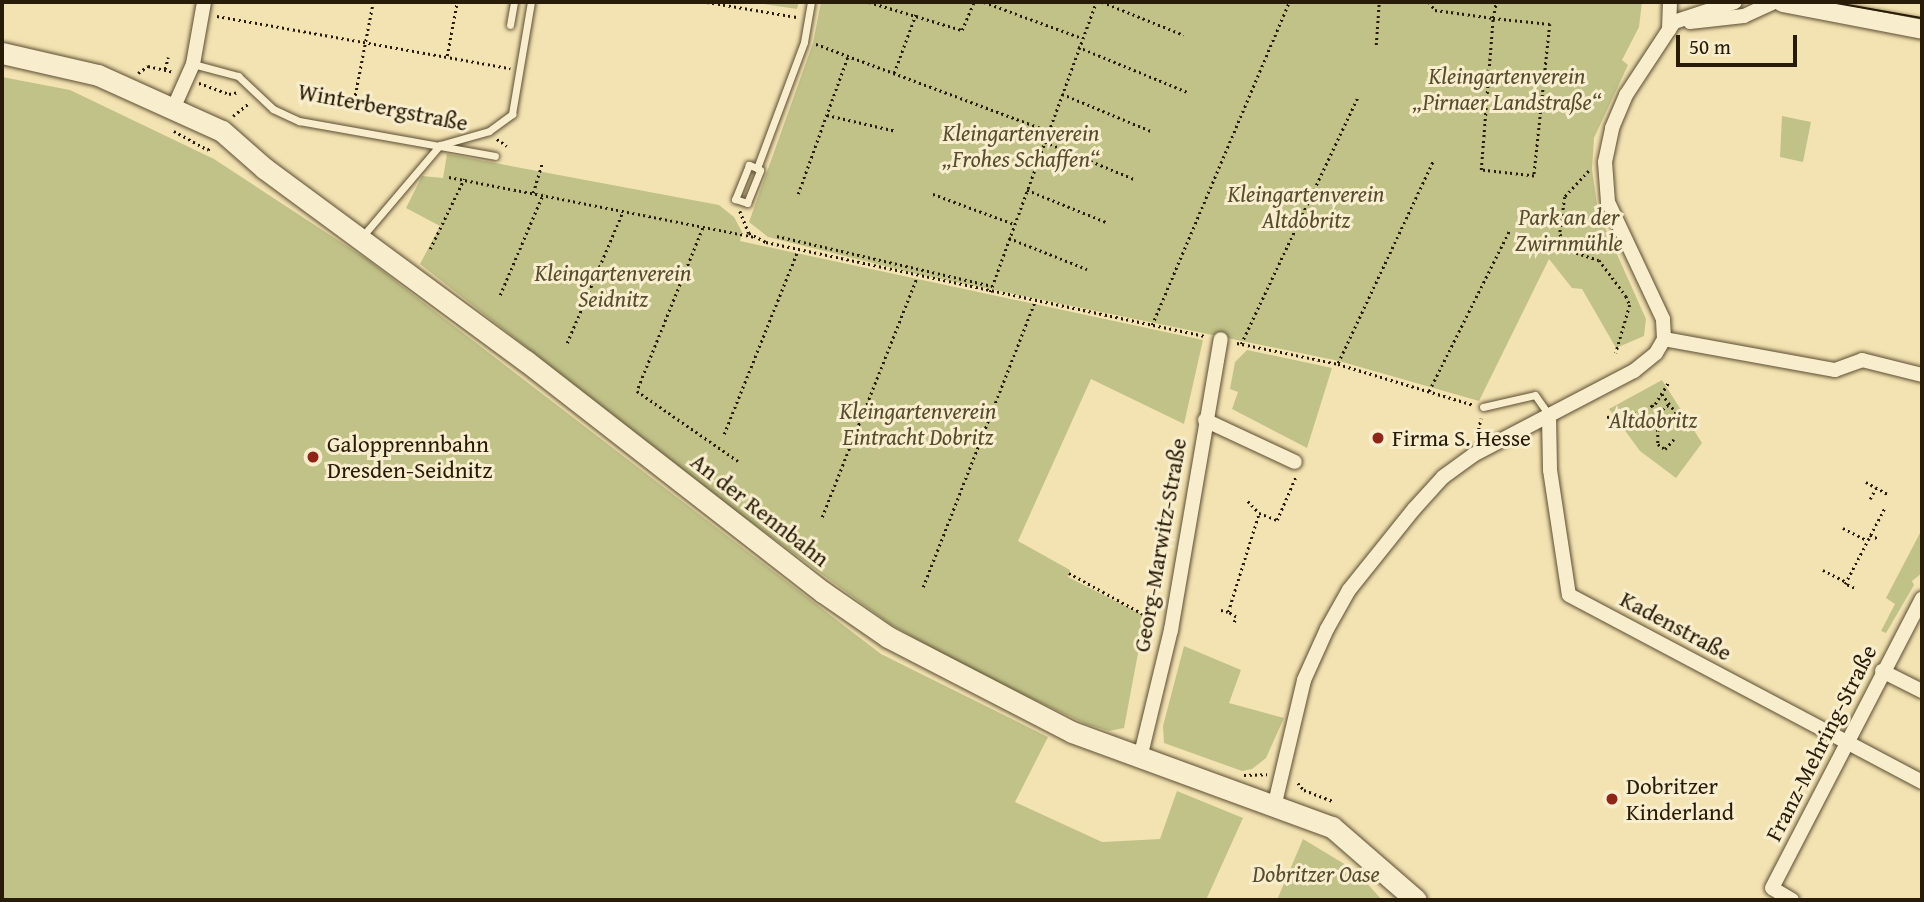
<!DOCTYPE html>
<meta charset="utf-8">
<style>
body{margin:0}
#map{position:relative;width:1924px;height:902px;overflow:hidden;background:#f4e3b2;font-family:"Gentium Book Plus",serif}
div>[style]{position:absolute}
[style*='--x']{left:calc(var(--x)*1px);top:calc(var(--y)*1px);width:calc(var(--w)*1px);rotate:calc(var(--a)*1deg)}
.green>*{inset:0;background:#c1c288}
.path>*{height:2.5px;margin-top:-1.25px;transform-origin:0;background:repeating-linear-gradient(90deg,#281b08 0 2px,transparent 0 5.5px)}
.roads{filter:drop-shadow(0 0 2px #5b4d32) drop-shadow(0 0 2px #5b4d32)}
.service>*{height:7px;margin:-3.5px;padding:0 3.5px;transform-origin:3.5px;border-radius:3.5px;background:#f8edcd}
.minor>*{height:14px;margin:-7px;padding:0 7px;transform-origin:7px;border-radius:7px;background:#f8edcd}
.tertiary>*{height:19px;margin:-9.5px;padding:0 9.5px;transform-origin:9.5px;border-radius:9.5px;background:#f8edcd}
.secondary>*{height:21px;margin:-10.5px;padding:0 10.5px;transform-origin:10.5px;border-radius:10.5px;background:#f8edcd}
.tram>*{height:2px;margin:-1px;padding:0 1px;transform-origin:1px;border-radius:1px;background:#281b08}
.dots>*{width:19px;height:19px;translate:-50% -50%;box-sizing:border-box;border:4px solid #f8edcd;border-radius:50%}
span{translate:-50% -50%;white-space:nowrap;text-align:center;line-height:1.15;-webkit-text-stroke:6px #f8edcd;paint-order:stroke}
.park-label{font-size:23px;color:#564d2e;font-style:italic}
.street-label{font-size:23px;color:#281b08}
.poi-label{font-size:23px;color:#281b08}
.left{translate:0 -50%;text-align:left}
.frame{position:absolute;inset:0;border:4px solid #281b08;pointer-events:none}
.scale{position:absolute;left:1676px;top:35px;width:121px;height:32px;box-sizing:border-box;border:4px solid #281b08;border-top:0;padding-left:9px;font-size:21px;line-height:24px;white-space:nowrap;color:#281b08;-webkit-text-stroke:5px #f8edcd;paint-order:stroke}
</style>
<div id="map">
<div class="green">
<i style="clip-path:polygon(750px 2px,799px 2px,797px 9px)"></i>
<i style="clip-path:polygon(821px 2px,1642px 2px,1639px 27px,1622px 60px,1628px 65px,1594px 138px,1592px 169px,1598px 212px,1646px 319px,1644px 336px,1616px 348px,1582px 289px,1572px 288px,1549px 259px,1479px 401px,1339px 361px,917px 274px,768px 237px,749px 222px,813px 43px)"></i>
<i style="clip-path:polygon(2px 77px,70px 90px,214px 159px,368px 260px,881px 654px,1048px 737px,1015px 802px,1102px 842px,1160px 839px,1177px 791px,1243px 818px,1206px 900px,2px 900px)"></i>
<i style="clip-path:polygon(1782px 116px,1811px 122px,1803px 162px,1780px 157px)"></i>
<i style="clip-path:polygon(447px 154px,719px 205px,734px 217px,742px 232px,740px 241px,1203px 340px,1184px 424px,1091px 379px,1018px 541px,1070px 570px,1068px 577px,1145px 616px,1124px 728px,1109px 731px,1086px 724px,973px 671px,890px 624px,740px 514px,420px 264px,440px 226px,406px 208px,422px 176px,443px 178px)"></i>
<i style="clip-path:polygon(1247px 350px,1332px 368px,1307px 448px,1232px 409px,1238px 392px,1230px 389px,1235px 362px)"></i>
<i style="clip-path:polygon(1662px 380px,1702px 443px,1676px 478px,1640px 451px,1609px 409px)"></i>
<i style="clip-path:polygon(1920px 533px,1922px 573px,1912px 581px,1914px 585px,1886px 633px,1881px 631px,1895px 604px,1886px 598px)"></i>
<i style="clip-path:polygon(1184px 646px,1241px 670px,1229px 703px,1284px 718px,1266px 758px,1252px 769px,1242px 771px,1164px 743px,1163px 726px)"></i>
<i style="clip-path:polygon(1303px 839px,1356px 871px,1382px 900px,1277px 900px)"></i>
</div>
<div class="path">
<i style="--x:707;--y:2;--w:91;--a:9.5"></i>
<i style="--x:869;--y:2;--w:97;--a:16.8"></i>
<i style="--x:962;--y:30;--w:30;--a:-67"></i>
<i style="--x:984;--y:2;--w:104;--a:20.2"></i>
<i style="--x:1102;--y:2;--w:88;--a:21.9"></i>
<i style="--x:1429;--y:2;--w:10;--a:53"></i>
<i style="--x:1435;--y:10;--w:59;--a:7.9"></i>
<i style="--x:1493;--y:18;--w:57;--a:6"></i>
<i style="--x:1550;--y:24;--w:153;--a:96"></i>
<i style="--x:1534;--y:176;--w:53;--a:-173.5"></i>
<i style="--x:1481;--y:170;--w:152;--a:-85.5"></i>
<i style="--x:1493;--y:18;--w:16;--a:-79"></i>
<i style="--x:217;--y:16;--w:298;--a:10.1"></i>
<i style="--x:816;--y:44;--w:249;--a:20.5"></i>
<i style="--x:1376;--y:45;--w:43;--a:-86"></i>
<i style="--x:1078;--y:47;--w:118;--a:22.4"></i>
<i style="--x:447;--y:56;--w:55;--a:-79.5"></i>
<i style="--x:165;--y:69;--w:12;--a:-76"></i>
<i style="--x:138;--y:73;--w:12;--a:-35"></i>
<i style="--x:148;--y:66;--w:26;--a:13"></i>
<i style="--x:894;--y:73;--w:63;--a:-69.6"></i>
<i style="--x:199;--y:83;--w:32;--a:20"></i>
<i style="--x:229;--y:94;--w:10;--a:-11"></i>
<i style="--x:1062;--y:94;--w:96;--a:22.6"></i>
<i style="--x:353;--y:106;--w:106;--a:-79.1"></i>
<i style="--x:827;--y:115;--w:71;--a:13.1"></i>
<i style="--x:233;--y:116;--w:21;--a:-39"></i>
<i style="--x:174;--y:131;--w:39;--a:29"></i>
<i style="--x:208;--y:150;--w:4;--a:-56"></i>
<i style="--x:497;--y:139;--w:12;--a:35"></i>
<i style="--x:1045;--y:142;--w:96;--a:22.6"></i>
<i style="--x:1589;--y:171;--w:35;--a:133"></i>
<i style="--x:1565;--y:197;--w:37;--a:98"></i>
<i style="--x:1560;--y:234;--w:20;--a:57"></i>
<i style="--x:1571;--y:251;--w:29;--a:18"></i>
<i style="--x:1599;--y:260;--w:45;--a:53.1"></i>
<i style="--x:1626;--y:296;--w:10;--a:66"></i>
<i style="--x:1630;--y:305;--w:50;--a:106.3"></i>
<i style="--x:449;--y:177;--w:311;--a:11.1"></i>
<i style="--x:1027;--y:190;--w:85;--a:22.1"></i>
<i style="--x:533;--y:193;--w:31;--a:-73"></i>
<i style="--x:798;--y:194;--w:147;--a:-70.1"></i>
<i style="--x:933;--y:194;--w:86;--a:20.3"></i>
<i style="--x:740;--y:211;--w:24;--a:68"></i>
<i style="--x:749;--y:233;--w:19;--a:28"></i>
<i style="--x:766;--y:242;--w:450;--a:12.1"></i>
<i style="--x:703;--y:228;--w:176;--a:112"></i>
<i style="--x:637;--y:391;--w:123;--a:34.7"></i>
<i style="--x:777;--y:236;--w:221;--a:13.1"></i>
<i style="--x:1009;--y:238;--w:84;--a:21.7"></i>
<i style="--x:430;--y:249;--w:78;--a:-64.1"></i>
<i style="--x:990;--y:292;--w:309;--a:-69.9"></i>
<i style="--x:500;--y:295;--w:110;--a:-66.9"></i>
<i style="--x:1152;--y:325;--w:351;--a:-67"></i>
<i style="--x:567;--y:343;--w:143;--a:-67"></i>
<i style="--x:1237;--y:343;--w:103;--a:11.7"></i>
<i style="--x:1338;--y:364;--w:142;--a:16.8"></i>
<i style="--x:1241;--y:344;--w:273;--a:-64.7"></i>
<i style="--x:1338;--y:363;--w:223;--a:-64.8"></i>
<i style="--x:1429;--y:391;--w:179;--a:-63.4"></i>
<i style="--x:1662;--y:394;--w:36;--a:53"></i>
<i style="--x:1684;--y:423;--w:12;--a:-20"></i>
<i style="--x:1652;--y:405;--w:10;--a:53"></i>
<i style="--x:1658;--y:413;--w:31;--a:90"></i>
<i style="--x:1658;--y:444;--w:9;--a:36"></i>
<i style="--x:1665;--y:449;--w:13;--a:-48"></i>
<i style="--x:1658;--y:413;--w:14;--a:-39"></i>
<i style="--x:1607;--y:417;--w:34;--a:-8"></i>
<i style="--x:1641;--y:412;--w:16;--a:-30"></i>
<i style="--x:1655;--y:404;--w:26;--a:-58"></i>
<i style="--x:724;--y:434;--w:198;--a:-68.1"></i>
<i style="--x:1477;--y:435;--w:17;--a:-77"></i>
<i style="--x:1866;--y:482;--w:25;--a:29"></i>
<i style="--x:1870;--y:499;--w:13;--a:-61"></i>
<i style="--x:1248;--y:501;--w:16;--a:47"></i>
<i style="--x:1259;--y:513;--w:19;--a:21"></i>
<i style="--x:1277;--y:520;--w:48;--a:-66.6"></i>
<i style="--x:822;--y:517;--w:258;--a:-68.4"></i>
<i style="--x:1843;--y:528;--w:27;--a:27"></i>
<i style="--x:1870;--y:535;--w:10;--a:24"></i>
<i style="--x:1823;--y:570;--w:25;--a:27"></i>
<i style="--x:1069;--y:573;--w:99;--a:28.9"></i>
<i style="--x:923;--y:587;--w:307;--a:-68.6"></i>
<i style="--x:1854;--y:588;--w:10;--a:-156"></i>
<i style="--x:1845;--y:584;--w:87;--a:-62.5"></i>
<i style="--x:1221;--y:610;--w:7;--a:16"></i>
<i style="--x:1234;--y:622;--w:5;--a:-68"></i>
<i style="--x:1236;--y:617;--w:9;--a:-148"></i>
<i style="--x:1228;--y:612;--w:104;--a:-72.6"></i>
<i style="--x:1244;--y:775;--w:23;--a:-2"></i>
<i style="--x:1298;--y:783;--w:9;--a:49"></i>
<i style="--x:1304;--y:790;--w:30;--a:21"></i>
</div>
<div class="roads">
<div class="service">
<i style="--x:510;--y:25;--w:23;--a:-80"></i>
<i style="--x:193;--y:64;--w:47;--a:14.9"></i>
<i style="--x:238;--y:76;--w:48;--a:43.3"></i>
<i style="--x:273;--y:109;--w:29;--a:25"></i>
<i style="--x:299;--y:121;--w:199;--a:10.1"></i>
<i style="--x:757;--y:168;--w:9;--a:-159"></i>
<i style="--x:749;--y:165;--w:37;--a:112"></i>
<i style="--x:735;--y:199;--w:13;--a:18"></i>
<i style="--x:747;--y:203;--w:35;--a:-68"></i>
<i style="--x:760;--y:170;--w:4;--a:-146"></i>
<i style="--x:757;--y:168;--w:134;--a:-69.5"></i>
<i style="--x:804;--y:42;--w:41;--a:-80.1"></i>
<i style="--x:361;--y:238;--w:122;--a:-49.7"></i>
<i style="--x:440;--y:145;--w:51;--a:-15.9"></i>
<i style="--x:489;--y:131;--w:29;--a:-36"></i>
<i style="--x:512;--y:114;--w:114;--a:-80.4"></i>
<i style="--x:1483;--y:407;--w:53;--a:-13"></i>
<i style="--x:1535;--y:395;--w:24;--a:55"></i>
</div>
<div class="minor">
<i style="--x:1690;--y:22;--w:54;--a:-6.3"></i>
<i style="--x:1744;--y:16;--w:33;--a:-25"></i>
<i style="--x:1669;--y:30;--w:28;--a:-88"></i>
<i style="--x:173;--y:109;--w:49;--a:-66"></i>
<i style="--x:193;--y:64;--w:63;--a:-79.9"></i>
<i style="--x:1664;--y:339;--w:20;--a:-93"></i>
<i style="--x:1663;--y:319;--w:129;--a:-115.2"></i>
<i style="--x:1608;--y:202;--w:40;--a:-94.3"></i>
<i style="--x:1605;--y:162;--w:35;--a:-78"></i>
<i style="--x:1612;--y:128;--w:36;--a:-67"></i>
<i style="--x:1626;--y:95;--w:87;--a:-56.7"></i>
<i style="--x:1674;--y:22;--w:64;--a:-18.2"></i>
<i style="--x:1664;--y:339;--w:174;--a:10.3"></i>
<i style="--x:1835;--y:370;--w:29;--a:-20"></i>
<i style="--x:1862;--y:360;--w:62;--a:14"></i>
<i style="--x:1549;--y:416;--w:54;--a:88.9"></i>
<i style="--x:1550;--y:470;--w:126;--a:81.4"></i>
<i style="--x:1569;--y:595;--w:399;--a:27.9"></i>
<i style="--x:1205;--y:420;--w:99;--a:25"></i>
<i style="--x:1882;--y:671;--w:45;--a:26.6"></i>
<i style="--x:1140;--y:758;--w:132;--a:-76.4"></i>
<i style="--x:1171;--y:630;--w:295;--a:-80.3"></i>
<i style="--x:1275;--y:803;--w:126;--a:-76.7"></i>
<i style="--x:1304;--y:680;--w:56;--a:-65.7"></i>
<i style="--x:1327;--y:629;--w:45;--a:-60.6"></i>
<i style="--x:1349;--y:590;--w:104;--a:-51.3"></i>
<i style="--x:1414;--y:509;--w:43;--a:-47.8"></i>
<i style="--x:1443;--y:477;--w:37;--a:-36"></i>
<i style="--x:1473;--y:455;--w:182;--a:-27.6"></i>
<i style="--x:1634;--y:371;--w:28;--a:-39"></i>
<i style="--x:1656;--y:353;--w:16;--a:-60"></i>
<i style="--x:1792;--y:900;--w:23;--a:-149"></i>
<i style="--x:1772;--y:888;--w:326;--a:-62.6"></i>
</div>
<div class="tertiary">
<i style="--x:1782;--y:2;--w:143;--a:10.9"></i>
</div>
<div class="secondary">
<i style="--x:2;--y:53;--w:98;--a:12.9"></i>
<i style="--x:98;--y:75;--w:136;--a:24.3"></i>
<i style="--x:222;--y:131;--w:56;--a:41.4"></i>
<i style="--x:264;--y:168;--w:325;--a:36.4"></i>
<i style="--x:526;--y:361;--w:376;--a:37.9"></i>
<i style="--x:823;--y:592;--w:79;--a:34.7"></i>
<i style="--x:888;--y:637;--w:207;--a:27.3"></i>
<i style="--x:1072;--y:732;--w:277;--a:20.1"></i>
<i style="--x:1332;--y:827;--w:111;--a:41"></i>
</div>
</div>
<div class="tram">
<i style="--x:1830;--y:2;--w:93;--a:9.9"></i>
</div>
<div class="dots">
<i style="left:1378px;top:438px;background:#8f2418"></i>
<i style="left:313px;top:457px;background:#8f2418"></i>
<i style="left:1612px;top:799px;background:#8f2418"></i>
</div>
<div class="park-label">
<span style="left:1507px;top:89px">Kleingartenverein<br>„Pirnaer Landstraße“</span>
<span style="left:1021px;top:146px">Kleingartenverein<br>„Frohes Schaffen“</span>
<span style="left:1306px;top:207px">Kleingartenverein<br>Altdobritz</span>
<span style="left:1569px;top:230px">Park an der<br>Zwirnmühle</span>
<span style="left:613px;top:286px">Kleingartenverein<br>Seidnitz</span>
<span style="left:918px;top:424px">Kleingartenverein<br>Eintracht Dobritz</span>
<span style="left:1653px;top:420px">Altdobritz</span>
<span style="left:1316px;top:874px">Dobritzer Oase</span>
</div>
<div class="street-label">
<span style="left:383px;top:107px;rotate:11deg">Winterbergstraße</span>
<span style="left:760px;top:510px;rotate:38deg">An der Rennbahn</span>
<span style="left:1160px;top:545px;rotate:-80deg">Georg-Marwitz-Straße</span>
<span style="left:1676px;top:626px;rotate:28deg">Kadenstraße</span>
<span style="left:1821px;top:743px;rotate:-63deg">Franz-Mehring-Straße</span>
</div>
<div class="poi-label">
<span class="left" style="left:1392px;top:438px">Firma S. Hesse</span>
<span class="left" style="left:327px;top:457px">Galopprennbahn<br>Dresden-Seidnitz</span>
<span class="left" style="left:1626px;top:799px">Dobritzer<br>Kinderland</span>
</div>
<div class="frame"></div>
<div class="scale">50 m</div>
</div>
